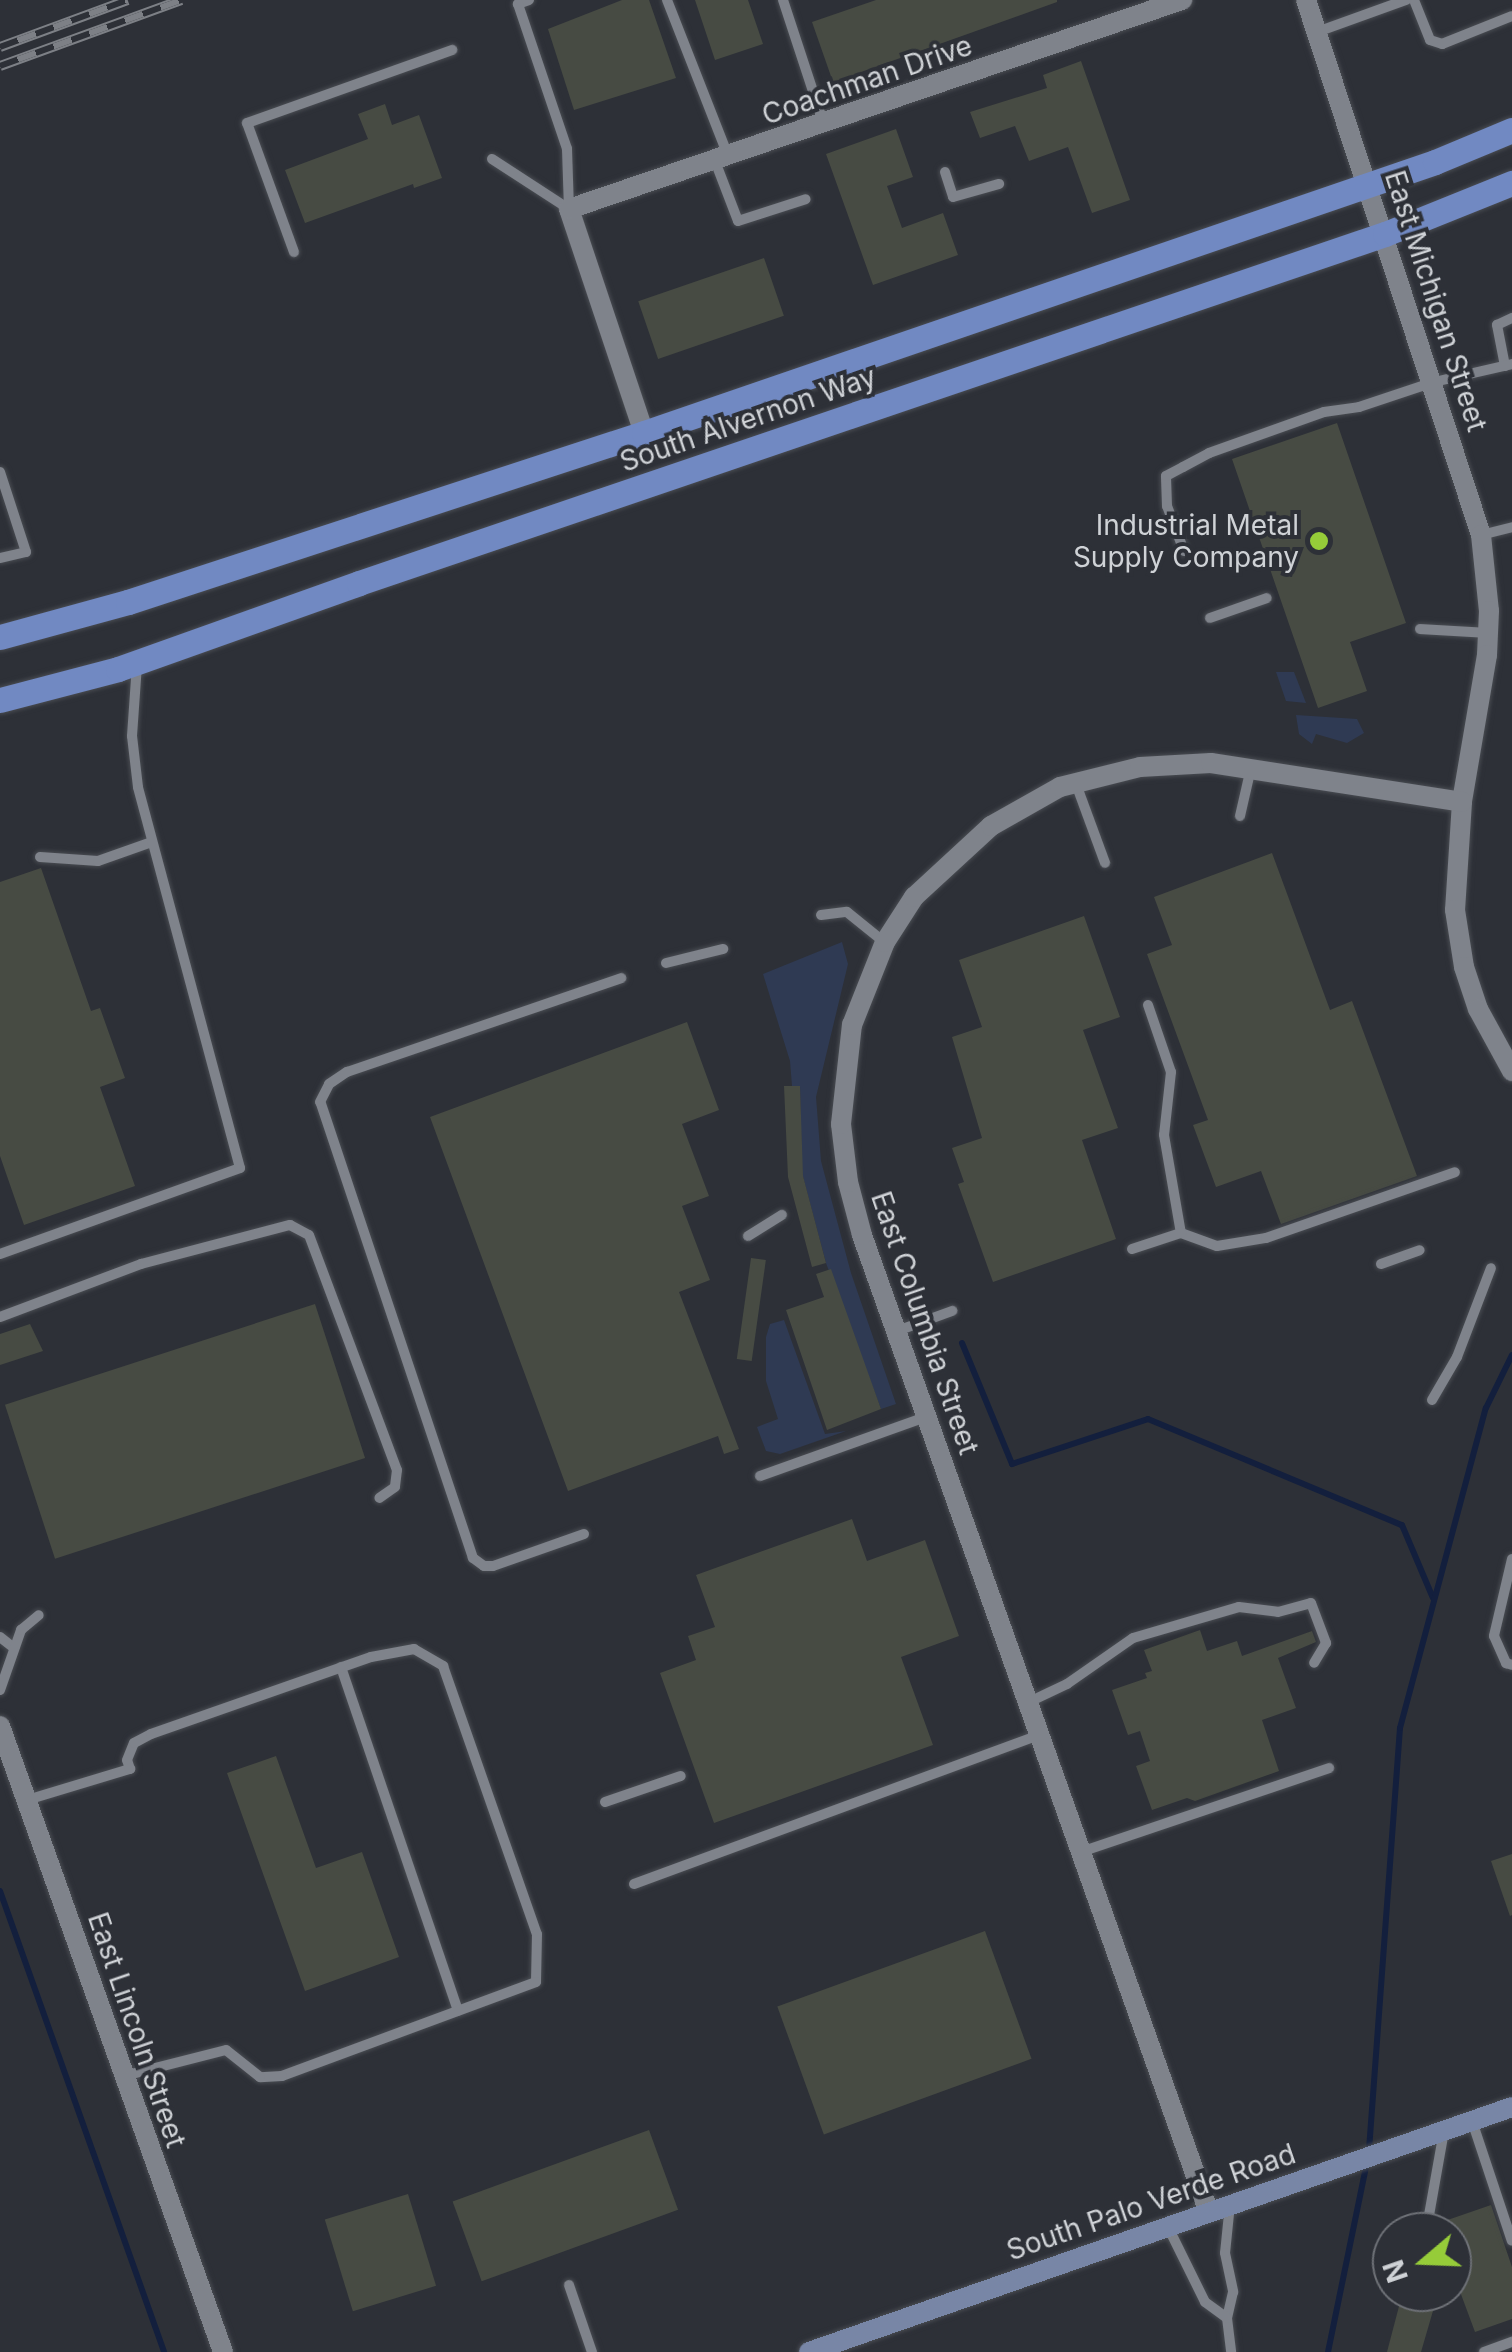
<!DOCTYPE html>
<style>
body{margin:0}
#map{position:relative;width:1512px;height:2352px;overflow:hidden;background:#2d3037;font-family:Inter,sans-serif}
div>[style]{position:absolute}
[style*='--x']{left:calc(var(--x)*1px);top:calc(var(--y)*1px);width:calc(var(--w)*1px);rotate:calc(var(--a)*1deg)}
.green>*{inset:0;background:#2f3a53}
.stream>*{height:6px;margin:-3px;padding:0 3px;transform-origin:3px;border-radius:3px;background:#131f3d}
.building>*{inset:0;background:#474b43;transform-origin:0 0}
.roads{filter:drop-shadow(0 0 2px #494c52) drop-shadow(0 0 2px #494c52)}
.service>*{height:10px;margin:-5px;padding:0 5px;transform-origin:5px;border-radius:5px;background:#7f838b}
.minor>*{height:20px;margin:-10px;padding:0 10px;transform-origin:10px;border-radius:10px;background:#7f838b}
.secondary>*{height:20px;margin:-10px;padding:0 10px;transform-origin:10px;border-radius:10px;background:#7886a6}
.primary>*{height:25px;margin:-12.5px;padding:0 12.5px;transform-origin:12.5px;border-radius:12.5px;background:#7189c2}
.rail>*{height:10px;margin-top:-5px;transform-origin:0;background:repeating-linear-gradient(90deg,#2d3037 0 19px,#7d8086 0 38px);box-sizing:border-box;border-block:2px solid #7d8086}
.dots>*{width:28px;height:28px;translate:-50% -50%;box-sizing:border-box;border:5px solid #2d3037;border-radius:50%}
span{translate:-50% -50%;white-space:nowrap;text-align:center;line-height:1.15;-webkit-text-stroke:8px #2d3037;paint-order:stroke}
.street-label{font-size:28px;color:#cfd2d6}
.poi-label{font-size:28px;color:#cfd2d6}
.right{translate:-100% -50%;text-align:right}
.north{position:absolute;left:1372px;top:2212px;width:100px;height:100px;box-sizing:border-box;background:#2d3037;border:2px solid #6e7177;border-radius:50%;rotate:251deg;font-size:28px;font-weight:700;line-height:40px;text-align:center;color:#cfd2d6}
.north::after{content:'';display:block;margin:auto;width:35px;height:45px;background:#96cc39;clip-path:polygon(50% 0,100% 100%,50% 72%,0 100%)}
</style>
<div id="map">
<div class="green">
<i style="clip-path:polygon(1276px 672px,1294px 672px,1306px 703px,1286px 701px)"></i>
<i style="clip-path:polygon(1296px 715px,1357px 719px,1364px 733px,1347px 743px,1316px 734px,1312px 744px,1299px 734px)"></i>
<i style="clip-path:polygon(842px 942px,848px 964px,816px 1097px,821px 1161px,851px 1273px,896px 1404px,881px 1409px,826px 1263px,802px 1173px,800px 1086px,792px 1086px,790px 1061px,763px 974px)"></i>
<i style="clip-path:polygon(784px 1320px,825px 1434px,846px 1431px,780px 1454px,766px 1451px,757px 1427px,778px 1419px,766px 1381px,766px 1337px,770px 1324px)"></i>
</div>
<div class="stream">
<i style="--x:962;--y:1343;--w:131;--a:67.5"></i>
<i style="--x:1012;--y:1464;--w:143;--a:-18.3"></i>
<i style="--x:1148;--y:1419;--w:275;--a:22.7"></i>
<i style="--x:1402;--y:1525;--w:79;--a:67"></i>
<i style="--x:0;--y:1891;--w:489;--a:70.4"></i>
<i style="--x:1369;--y:2150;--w:423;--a:-85.8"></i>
<i style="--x:1400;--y:1728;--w:331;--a:-75"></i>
<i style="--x:1486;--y:1408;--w:59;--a:-63.9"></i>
<i style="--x:1328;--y:2352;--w:194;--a:-78.4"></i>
</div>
<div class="building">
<i style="clip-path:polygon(622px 0,649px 0,676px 78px,574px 110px,548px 29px)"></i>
<i style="clip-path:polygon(695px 0,748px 0,763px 44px,715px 60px)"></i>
<i style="clip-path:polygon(876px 0,1057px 0,1057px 2px,833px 82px,812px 22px)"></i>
<i style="clip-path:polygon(1081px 61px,1130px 200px,1092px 213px,1068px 147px,1029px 161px,1015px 126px,980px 138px,970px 112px,1047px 88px,1043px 75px)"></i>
<i style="clip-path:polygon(385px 104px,392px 125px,419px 115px,442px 178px,414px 188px,413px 184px,305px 223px,285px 170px,368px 139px,358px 114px)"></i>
<i style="clip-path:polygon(896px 129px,913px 177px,887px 186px,902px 228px,943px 213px,958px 255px,873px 285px,826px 154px)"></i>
<i style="left:764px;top:258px;width:61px;height:133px;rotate:71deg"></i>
<i style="clip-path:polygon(1337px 423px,1406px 623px,1350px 642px,1367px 691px,1318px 708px,1232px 459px)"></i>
<i style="clip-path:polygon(1272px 853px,1330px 1010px,1352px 1001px,1417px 1176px,1281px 1224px,1261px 1171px,1216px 1187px,1193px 1125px,1208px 1120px,1147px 954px,1172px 945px,1154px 897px)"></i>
<i style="clip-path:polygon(41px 868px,91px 1011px,100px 1008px,125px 1078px,100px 1087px,135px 1186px,24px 1225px,0 1156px,0 882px)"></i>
<i style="clip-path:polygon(1084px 916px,1120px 1017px,1083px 1030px,1118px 1128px,1082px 1140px,1116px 1239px,993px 1282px,958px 1184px,964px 1182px,952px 1148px,982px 1138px,952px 1037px,982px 1027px,959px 960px)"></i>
<i style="clip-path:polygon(687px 1022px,719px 1110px,682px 1124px,709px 1196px,682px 1206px,710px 1280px,679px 1292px,739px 1449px,724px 1454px,718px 1436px,568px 1491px,430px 1117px)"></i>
<i style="clip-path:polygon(784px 1086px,800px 1086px,803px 1176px,826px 1263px,812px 1267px,788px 1177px)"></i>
<i style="left:751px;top:1258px;width:15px;height:102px;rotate:8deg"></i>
<i style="clip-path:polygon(831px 1269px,881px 1409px,827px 1430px,786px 1310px,824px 1297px,816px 1274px)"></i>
<i style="left:315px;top:1304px;width:162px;height:326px;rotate:72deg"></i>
<i style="clip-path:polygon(30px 1324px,43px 1351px,0 1365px,0 1334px)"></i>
<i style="clip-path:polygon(852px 1519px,867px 1561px,925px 1540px,959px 1636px,901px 1657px,933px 1745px,714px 1823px,660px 1673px,696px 1660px,688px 1636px,715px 1627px,696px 1575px)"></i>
<i style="clip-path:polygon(1200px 1630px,1207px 1651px,1237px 1641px,1242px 1656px,1312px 1631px,1316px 1642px,1278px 1658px,1296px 1708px,1262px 1720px,1279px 1771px,1195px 1801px,1187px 1798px,1152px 1810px,1136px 1766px,1150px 1761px,1140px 1731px,1128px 1735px,1112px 1690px,1147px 1678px,1145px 1673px,1152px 1671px,1144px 1650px)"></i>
<i style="clip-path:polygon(276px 1756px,316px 1868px,362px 1852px,399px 1957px,305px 1991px,227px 1773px)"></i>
<i style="clip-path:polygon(1512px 1854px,1512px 1915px,1510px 1916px,1491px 1861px)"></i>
<i style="left:985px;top:1931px;width:136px;height:221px;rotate:70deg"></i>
<i style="left:649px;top:2130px;width:85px;height:209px;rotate:70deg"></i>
<i style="left:408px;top:2194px;width:96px;height:87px;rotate:73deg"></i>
<i style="clip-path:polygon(1491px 2205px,1512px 2267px,1512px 2319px,1475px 2332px,1452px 2270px,1452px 2232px,1435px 2232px,1436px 2224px)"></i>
<i style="clip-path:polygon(1402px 2295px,1435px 2304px,1421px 2352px,1387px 2352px)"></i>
</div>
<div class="roads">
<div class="service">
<i style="--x:529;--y:0;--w:12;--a:160"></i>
<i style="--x:518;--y:4;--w:153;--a:71.3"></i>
<i style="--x:567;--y:149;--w:59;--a:88.1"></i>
<i style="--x:667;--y:0;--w:168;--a:68.6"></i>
<i style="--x:783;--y:0;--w:128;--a:71.8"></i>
<i style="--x:1414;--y:0;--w:43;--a:68.2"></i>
<i style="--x:1430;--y:40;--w:13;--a:18"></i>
<i style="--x:1442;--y:44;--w:75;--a:-21.8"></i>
<i style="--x:1317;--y:32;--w:95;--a:-19.8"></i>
<i style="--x:492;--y:159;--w:92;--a:33"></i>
<i style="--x:715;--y:161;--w:64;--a:69"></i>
<i style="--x:738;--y:221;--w:71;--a:-17.9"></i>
<i style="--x:945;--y:172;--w:26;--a:72"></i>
<i style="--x:953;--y:197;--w:48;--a:-15.8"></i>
<i style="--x:294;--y:252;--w:137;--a:-110"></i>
<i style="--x:247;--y:123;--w:218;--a:-19.6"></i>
<i style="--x:1505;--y:366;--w:42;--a:-101"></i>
<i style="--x:1497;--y:325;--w:17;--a:-25"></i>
<i style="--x:0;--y:472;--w:84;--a:72"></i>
<i style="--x:26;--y:552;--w:27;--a:167"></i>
<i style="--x:1481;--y:535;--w:32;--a:-14"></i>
<i style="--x:1184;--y:551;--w:48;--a:-110.7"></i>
<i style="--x:1167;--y:506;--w:30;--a:-92"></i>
<i style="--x:1166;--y:476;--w:19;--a:-28"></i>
<i style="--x:1183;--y:467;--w:30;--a:-28"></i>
<i style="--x:1209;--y:453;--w:122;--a:-19.6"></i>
<i style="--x:1324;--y:412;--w:35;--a:-8"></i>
<i style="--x:1359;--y:407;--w:79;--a:-18.4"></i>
<i style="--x:1434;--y:382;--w:80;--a:-13"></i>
<i style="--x:1210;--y:618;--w:60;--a:-19.3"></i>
<i style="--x:1420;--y:629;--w:68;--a:3.4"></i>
<i style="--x:1076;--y:784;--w:84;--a:69.8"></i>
<i style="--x:1240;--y:816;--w:49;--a:-77.1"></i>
<i style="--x:40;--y:857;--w:58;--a:3.9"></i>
<i style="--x:98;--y:861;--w:57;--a:-19.4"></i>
<i style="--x:821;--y:915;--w:26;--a:-7"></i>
<i style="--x:847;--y:912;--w:48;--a:39"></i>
<i style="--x:666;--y:963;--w:59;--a:-13.8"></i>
<i style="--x:1148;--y:1005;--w:71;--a:71.1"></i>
<i style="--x:1171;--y:1072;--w:63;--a:96.3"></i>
<i style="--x:1164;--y:1135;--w:99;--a:80.2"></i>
<i style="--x:1181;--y:1233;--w:38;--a:20"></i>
<i style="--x:1217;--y:1246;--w:50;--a:-9.3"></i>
<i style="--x:1266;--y:1238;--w:200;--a:-19.2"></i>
<i style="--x:748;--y:1236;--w:40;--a:-32"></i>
<i style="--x:1132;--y:1249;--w:52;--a:-18.1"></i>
<i style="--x:0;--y:1254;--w:255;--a:-19.7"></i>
<i style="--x:240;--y:1168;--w:394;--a:-105"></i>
<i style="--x:138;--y:787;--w:51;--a:-96.7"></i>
<i style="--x:132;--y:736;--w:72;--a:-86"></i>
<i style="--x:1381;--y:1264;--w:41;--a:-19.7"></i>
<i style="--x:0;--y:1317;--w:151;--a:-20.6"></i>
<i style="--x:141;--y:1264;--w:154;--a:-14.7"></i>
<i style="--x:290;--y:1225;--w:21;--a:28"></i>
<i style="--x:309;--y:1235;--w:251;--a:69.5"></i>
<i style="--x:397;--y:1470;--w:17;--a:97"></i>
<i style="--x:395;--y:1487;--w:19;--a:145"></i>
<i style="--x:897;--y:1331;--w:59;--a:-20"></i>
<i style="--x:1432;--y:1400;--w:50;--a:-59.8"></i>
<i style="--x:1457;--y:1357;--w:95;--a:-69.1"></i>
<i style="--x:760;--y:1476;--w:176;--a:-19.6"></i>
<i style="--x:584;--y:1534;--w:96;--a:160.6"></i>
<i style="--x:493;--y:1566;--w:9;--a:180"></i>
<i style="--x:484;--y:1566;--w:14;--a:-144"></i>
<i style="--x:473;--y:1558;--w:481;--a:-108.5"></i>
<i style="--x:320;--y:1102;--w:20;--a:-63"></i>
<i style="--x:329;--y:1084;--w:22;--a:-34"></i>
<i style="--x:347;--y:1072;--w:290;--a:-18.9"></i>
<i style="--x:1512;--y:1559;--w:79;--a:103.2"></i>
<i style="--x:1494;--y:1636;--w:30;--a:66"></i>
<i style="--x:1506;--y:1663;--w:6;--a:18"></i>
<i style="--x:0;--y:1637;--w:18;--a:38"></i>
<i style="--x:341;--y:1667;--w:363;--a:71.2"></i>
<i style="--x:0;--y:1690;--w:64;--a:-70.7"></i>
<i style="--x:21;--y:1630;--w:23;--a:-40"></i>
<i style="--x:1029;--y:1702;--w:42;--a:-25.3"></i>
<i style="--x:1067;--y:1684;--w:80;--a:-34.9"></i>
<i style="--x:1133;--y:1638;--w:110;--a:-16.3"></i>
<i style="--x:1239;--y:1607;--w:39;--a:7"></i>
<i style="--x:1278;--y:1612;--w:34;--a:-15"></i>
<i style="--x:1311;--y:1603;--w:43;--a:69.4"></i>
<i style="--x:1326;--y:1643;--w:23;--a:121"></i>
<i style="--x:27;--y:1800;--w:108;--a:-16.8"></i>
<i style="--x:130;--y:1769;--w:9;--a:-108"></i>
<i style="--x:127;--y:1760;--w:18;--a:-68"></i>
<i style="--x:134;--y:1743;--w:19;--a:-28"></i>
<i style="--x:151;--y:1734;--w:233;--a:-19.3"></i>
<i style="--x:371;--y:1657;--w:44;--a:-10.5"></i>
<i style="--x:414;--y:1649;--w:34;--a:30"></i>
<i style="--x:443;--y:1666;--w:284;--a:70.7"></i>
<i style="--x:537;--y:1934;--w:48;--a:91.2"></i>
<i style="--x:536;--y:1982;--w:271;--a:159.7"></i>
<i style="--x:282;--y:2076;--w:22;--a:177"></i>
<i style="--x:260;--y:2077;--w:43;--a:-141.5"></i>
<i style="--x:226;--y:2050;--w:105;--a:165.7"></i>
<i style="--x:605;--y:1802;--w:80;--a:-18.9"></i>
<i style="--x:1081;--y:1852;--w:262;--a:-18.7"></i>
<i style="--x:634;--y:1884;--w:432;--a:-20.2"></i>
<i style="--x:1472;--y:2121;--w:126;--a:71.6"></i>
<i style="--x:1230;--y:2204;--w:49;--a:95.8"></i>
<i style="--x:1225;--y:2253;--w:40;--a:78"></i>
<i style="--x:1233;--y:2292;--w:27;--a:103"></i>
<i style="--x:1227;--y:2318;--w:34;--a:83"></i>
<i style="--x:1167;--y:2225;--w:86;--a:63.7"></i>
<i style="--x:1205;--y:2302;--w:27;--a:36"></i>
<i style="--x:1426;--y:2232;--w:103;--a:-79.9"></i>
<i style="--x:569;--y:2285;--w:71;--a:71.1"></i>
<i style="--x:1484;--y:2352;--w:30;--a:-20"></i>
</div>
<div class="minor">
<i style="--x:1306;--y:0;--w:563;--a:71.89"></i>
<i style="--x:1481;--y:535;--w:76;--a:84"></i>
<i style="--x:1489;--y:611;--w:44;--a:92.6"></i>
<i style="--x:1487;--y:655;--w:149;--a:99.7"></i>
<i style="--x:1462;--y:802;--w:108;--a:93.7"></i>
<i style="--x:1455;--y:910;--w:58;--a:81"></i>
<i style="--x:1464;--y:967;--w:44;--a:71.6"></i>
<i style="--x:1478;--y:1009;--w:71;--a:61.3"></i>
<i style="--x:644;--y:433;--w:236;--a:-108.5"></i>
<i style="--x:569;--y:209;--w:648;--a:-18.83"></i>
<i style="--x:0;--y:1726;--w:665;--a:70.39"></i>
<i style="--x:1208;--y:2210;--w:1035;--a:-109.54"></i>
<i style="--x:862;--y:1235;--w:55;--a:-104.8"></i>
<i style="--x:848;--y:1182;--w:58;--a:-96.9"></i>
<i style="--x:841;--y:1124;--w:100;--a:-83.7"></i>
<i style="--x:852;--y:1025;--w:89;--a:-68.3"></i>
<i style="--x:885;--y:942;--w:54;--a:-57.2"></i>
<i style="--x:914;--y:897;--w:105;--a:-42.7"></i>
<i style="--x:991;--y:826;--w:79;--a:-29.5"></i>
<i style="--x:1060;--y:787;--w:82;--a:-14"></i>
<i style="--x:1140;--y:767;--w:71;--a:-3.2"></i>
<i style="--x:1211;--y:763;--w:254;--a:8.8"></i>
</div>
<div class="secondary">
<i style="--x:809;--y:2352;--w:744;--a:-19.21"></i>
</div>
<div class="primary">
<i style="--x:0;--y:637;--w:133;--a:-15.3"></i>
<i style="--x:128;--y:602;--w:543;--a:-18.13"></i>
<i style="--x:644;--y:433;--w:836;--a:-18.91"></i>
<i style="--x:1435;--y:162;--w:83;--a:-22.6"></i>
<i style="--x:0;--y:700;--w:122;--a:-14.7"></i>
<i style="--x:118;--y:669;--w:256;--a:-19.6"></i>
<i style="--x:359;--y:583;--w:1084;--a:-18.79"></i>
<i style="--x:1385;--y:234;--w:137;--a:-21.9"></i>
</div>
</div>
<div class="rail">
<i style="--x:0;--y:47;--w:136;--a:-20.2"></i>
<i style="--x:0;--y:66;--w:193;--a:-20"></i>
</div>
<div class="dots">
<i style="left:1319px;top:541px;background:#96cc39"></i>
</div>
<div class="street-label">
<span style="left:867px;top:80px;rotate:-19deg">Coachman Drive</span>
<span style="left:1436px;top:301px;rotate:72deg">East Michigan Street</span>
<span style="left:748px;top:419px;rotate:-19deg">South Alvernon Way</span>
<span style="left:925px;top:1323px;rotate:71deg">East Columbia Street</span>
<span style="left:137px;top:2030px;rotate:71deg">East Lincoln Street</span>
<span style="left:1151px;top:2202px;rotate:-19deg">South Palo Verde Road</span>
</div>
<div class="poi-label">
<span class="right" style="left:1299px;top:541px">Industrial Metal<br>Supply Company</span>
</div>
<div class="north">N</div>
</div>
